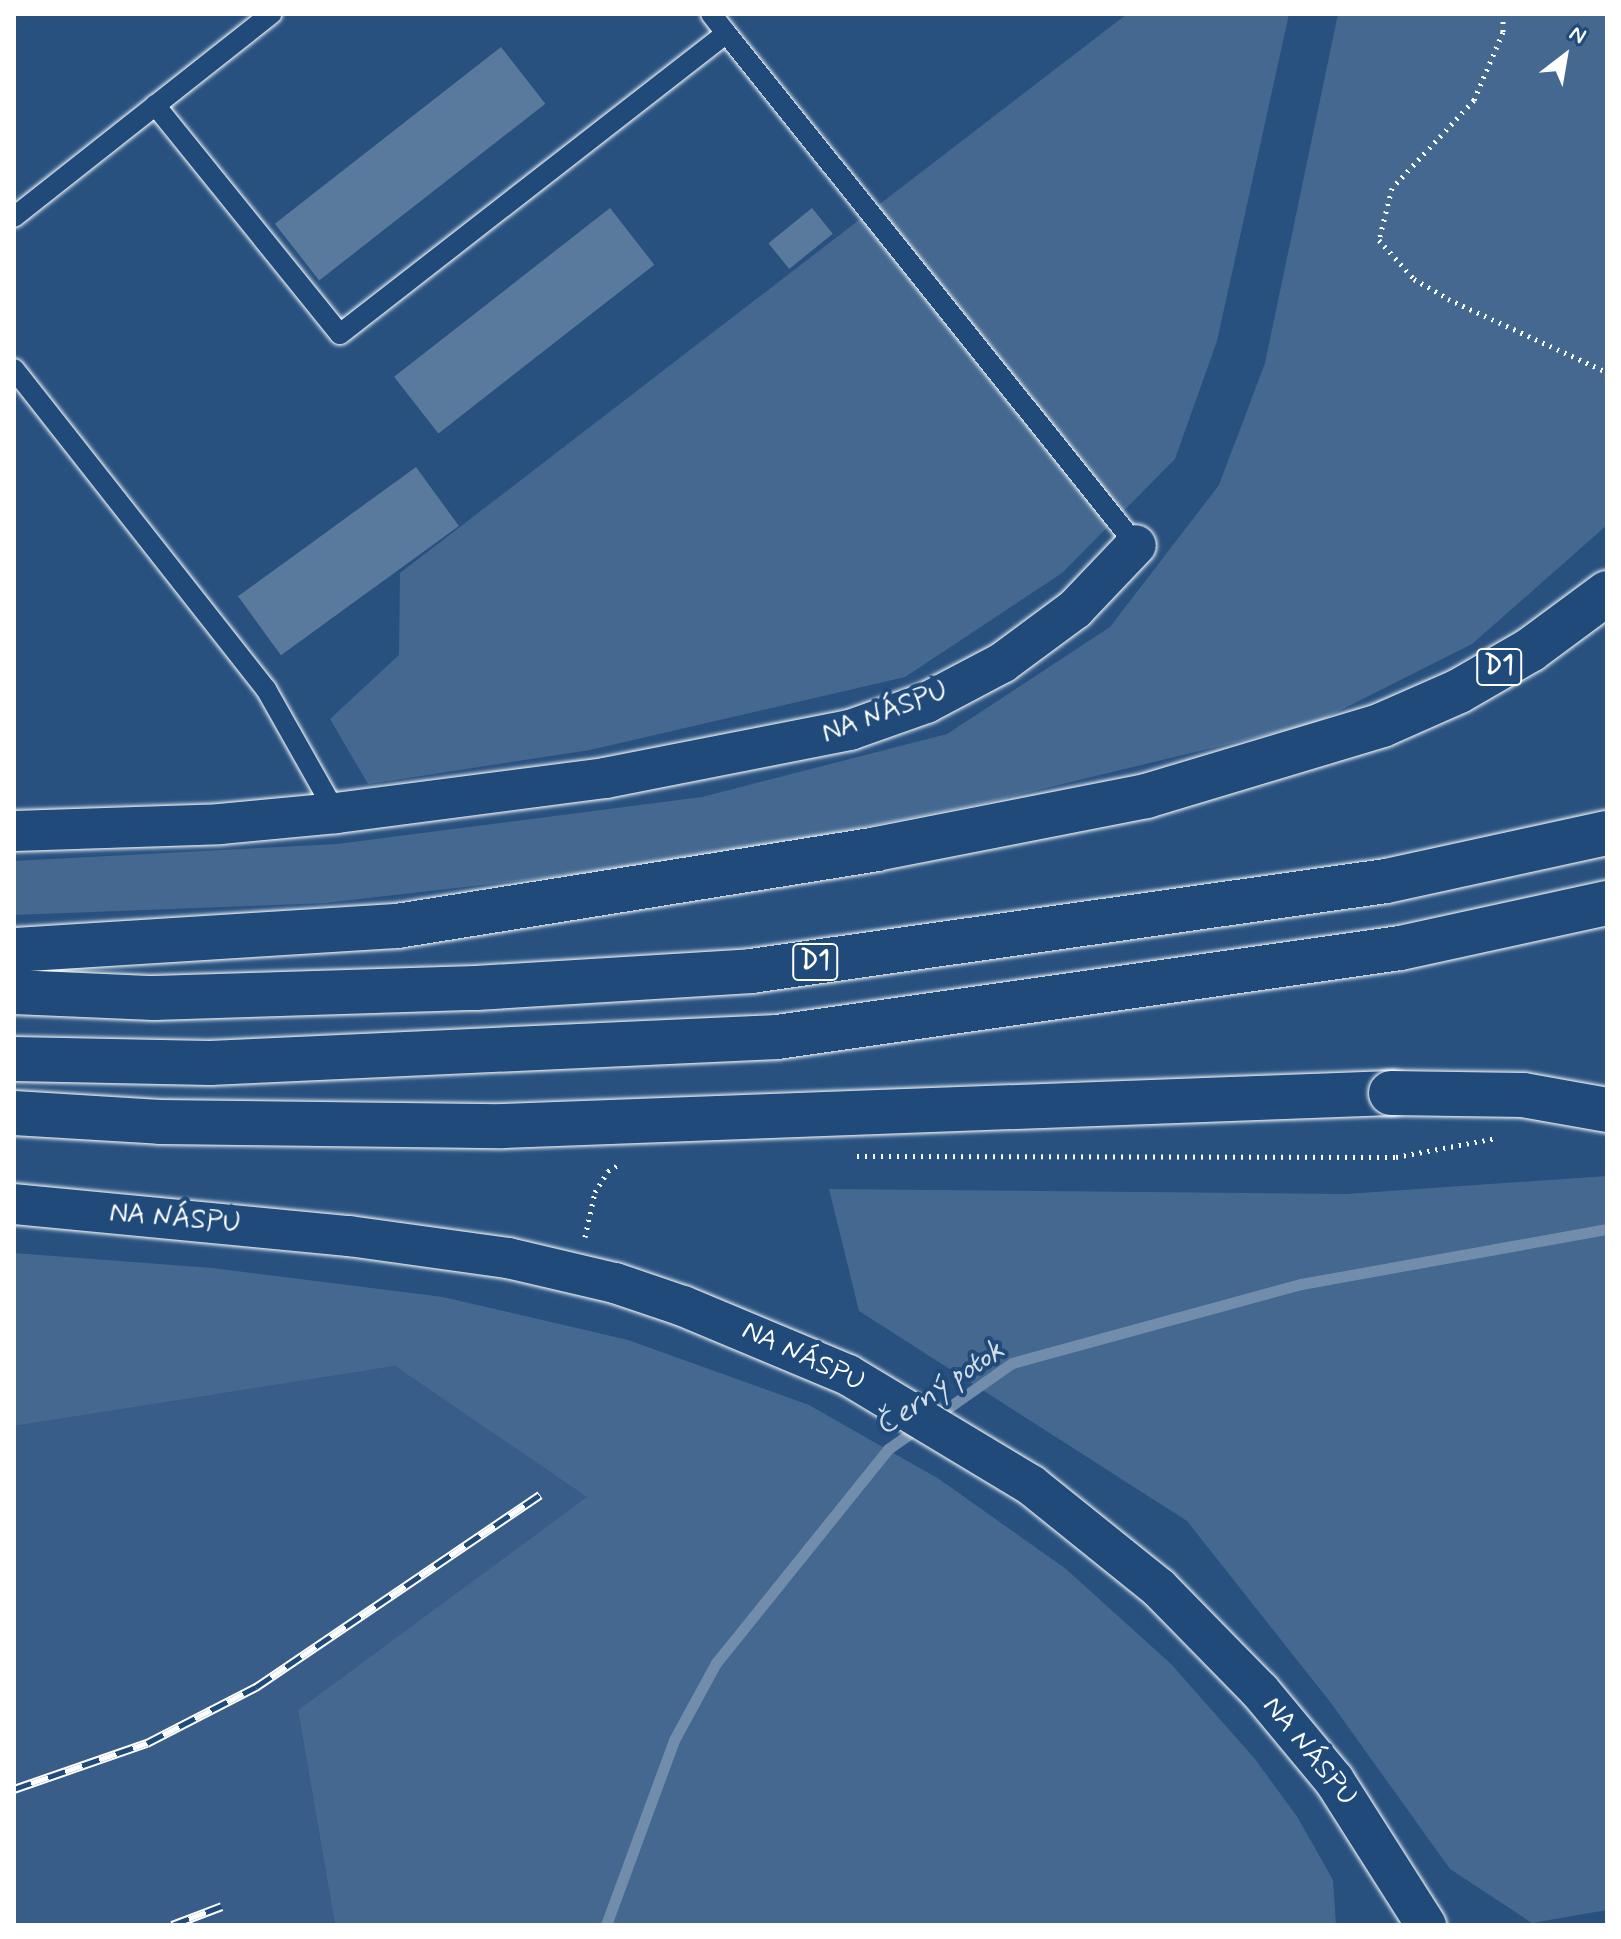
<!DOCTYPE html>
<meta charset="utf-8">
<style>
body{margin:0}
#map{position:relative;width:1621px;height:1939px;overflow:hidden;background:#28517f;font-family:Mynerve,sans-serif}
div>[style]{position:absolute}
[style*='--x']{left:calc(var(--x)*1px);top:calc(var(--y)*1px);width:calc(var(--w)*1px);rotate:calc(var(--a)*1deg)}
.built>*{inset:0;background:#375d88}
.green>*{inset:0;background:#446890}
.stream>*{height:11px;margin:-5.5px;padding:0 5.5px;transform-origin:5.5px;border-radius:5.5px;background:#718dab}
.building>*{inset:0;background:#5a7a9d;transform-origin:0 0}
.path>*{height:5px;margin-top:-2.5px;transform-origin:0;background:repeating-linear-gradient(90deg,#fff 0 2px,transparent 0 8px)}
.roads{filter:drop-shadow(0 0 2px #fff) drop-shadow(0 0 2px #fff)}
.lane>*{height:20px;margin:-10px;padding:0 10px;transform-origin:10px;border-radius:10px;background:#1f4a7a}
.street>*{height:40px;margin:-20px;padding:0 20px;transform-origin:20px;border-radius:20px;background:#1f4a7a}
.highway>*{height:44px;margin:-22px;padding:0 22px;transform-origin:22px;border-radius:22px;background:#1f4a7a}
.rail>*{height:9px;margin-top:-4.5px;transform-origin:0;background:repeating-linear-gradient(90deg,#1f4a7a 0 18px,#fff 0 36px);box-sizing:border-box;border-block:2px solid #fff}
.bridges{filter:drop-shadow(0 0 2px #fff) drop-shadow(0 0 2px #fff)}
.highway-bridge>*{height:44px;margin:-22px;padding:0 22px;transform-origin:22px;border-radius:22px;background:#1f4a7a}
span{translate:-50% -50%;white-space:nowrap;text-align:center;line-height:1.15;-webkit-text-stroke:8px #1f4a7a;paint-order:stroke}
.shield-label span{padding:2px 6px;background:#1f4a7a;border:2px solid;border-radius:6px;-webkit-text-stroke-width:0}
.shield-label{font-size:26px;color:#fff;font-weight:700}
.street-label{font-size:28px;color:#fff}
.water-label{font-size:30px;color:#d4dde6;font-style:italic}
.frame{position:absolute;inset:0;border:16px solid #fff;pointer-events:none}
.north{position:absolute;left:1525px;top:16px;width:80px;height:80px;-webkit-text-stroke:6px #1f4a7a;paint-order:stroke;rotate:31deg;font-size:22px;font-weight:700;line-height:32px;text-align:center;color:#fff}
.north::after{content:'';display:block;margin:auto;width:28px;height:36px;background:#fff;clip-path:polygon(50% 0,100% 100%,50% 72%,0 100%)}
</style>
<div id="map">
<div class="built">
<i style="clip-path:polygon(395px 1366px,588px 1497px,298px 1710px,335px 1925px,14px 1925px,14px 1426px)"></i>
</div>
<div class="green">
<i style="clip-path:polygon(1127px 14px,1289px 14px,1217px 341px,1175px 459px,1062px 573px,905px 677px,590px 750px,368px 784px,330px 719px,399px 655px,400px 573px)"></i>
<i style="clip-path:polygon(1338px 14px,1607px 14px,1607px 525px,1472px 644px,1315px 723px,984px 803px,699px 860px,325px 903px,14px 915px,14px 861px,337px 844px,702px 797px,947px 734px,1110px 627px,1219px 485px,1265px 363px)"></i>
<i style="clip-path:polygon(1607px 1176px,1607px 1910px,1532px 1923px,1450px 1869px,1331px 1703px,1187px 1521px,859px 1311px,829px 1189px,1346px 1194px)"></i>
<i style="clip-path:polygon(14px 1253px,212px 1268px,443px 1297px,628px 1340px,809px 1405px,939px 1479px,1066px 1569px,1171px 1664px,1255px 1759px,1298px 1818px,1333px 1880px,1336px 1925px,335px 1925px,298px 1710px,587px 1497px,395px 1366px,14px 1426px)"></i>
</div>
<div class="stream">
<i style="--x:935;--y:1417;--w:94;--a:-35"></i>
<i style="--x:1012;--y:1363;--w:300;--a:-15.3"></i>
<i style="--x:1301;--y:1284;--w:311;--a:-10.2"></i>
<i style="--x:606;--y:1925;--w:197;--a:-69.8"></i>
<i style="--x:674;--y:1740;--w:88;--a:-61.4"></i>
<i style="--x:716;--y:1663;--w:275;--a:-51.2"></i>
<i style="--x:888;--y:1449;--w:40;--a:-34.9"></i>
</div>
<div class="building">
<i style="left:501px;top:47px;width:72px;height:287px;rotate:52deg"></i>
<i style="left:610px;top:208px;width:72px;height:274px;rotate:52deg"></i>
<i style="left:812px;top:208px;width:33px;height:56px;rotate:51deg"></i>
<i style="left:416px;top:467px;width:73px;height:220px;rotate:54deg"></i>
</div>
<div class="path">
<i style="--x:1503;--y:14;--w:18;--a:90"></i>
<i style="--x:1503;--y:32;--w:74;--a:113.1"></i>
<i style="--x:1474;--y:100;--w:120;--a:133"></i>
<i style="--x:1392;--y:188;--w:54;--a:104"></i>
<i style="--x:1379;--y:240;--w:52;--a:48.1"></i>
<i style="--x:1414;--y:279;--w:39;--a:30"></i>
<i style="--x:1448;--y:299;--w:175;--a:24.7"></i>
<i style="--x:857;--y:1156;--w:539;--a:0.11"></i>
<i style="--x:1396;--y:1157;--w:103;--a:-10.7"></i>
<i style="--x:585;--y:1237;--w:46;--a:-77.5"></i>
<i style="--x:595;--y:1192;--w:25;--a:-58"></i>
<i style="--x:608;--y:1171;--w:15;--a:-32"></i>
</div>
<div class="roads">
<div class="lane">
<i style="--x:726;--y:33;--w:656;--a:51.31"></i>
<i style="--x:155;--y:105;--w:294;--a:51.1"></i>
<i style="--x:340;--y:334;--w:489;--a:-37.9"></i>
<i style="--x:726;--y:33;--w:24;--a:-128"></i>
<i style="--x:14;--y:217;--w:328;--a:-38.3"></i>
<i style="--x:14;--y:369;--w:407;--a:51.8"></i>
<i style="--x:266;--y:689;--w:142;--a:60.6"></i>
</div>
<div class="street">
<i style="--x:14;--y:831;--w:206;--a:-1.9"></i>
<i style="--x:220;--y:824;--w:117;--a:-5.4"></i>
<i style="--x:336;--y:813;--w:271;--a:-7.4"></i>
<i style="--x:605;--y:778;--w:250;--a:-11.1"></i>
<i style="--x:850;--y:730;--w:81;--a:-19.6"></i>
<i style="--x:926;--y:703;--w:86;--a:-27.8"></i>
<i style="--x:1002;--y:663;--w:91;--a:-36.5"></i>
<i style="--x:1075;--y:609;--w:88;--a:-46.4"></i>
<i style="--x:14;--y:1204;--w:337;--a:5.5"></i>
<i style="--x:349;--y:1236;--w:161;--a:7.9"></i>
<i style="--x:508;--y:1258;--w:110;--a:13.2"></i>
<i style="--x:615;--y:1283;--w:72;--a:18.7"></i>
<i style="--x:683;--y:1306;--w:179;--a:22.7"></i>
<i style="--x:848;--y:1375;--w:214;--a:31"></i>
<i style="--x:1031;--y:1485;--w:164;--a:38.8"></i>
<i style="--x:1159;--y:1588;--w:144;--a:45.6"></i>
<i style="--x:1260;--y:1691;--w:116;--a:50.3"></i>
<i style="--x:1334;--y:1780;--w:172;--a:57.6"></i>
</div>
<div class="highway">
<i style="--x:14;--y:950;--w:384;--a:-3.6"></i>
<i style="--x:397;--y:926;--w:485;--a:-9.1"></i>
<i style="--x:876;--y:849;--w:275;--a:-11.1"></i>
<i style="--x:1146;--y:796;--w:246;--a:-16.7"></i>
<i style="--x:1382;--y:725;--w:84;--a:-23.8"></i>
<i style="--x:1459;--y:691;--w:82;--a:-30"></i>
<i style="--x:1530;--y:650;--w:96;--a:-36.5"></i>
<i style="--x:14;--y:992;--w:140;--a:2.5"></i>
<i style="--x:154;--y:998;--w:322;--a:-1.8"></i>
<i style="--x:476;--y:988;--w:276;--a:-3.5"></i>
<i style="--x:751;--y:971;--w:641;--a:-8.07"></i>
<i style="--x:1386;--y:881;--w:226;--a:-12.3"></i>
<i style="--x:14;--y:1059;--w:196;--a:1.2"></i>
<i style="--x:210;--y:1063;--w:568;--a:-2.63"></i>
<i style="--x:777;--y:1037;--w:629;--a:-8.13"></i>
<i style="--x:1400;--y:948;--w:212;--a:-12.3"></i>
<i style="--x:14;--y:1113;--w:146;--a:3.5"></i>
<i style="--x:160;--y:1122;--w:343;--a:0.7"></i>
<i style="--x:503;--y:1126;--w:889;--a:-2.13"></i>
</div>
</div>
<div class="rail">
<i style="--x:14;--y:1789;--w:141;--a:-19.1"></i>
<i style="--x:147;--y:1743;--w:123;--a:-27.2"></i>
<i style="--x:256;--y:1687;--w:343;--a:-34.1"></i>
<i style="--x:172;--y:1925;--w:53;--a:-20.8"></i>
</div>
<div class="bridges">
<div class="highway-bridge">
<i style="--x:1391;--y:1093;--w:132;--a:0.9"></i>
<i style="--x:1523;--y:1095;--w:85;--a:10.1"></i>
</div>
</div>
<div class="shield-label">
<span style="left:1499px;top:667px">D1</span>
<span style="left:815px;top:962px">D1</span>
</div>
<div class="street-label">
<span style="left:885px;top:713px;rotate:-20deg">NA NÁSPU</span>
<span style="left:175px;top:1219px;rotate:5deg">NA NÁSPU</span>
<span style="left:803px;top:1357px;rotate:25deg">NA NÁSPU</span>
<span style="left:1309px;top:1752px;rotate:51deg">NA NÁSPU</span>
</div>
<div class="water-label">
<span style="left:940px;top:1389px;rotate:-34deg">Černý potok</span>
</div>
<div class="frame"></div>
<div class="north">N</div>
</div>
